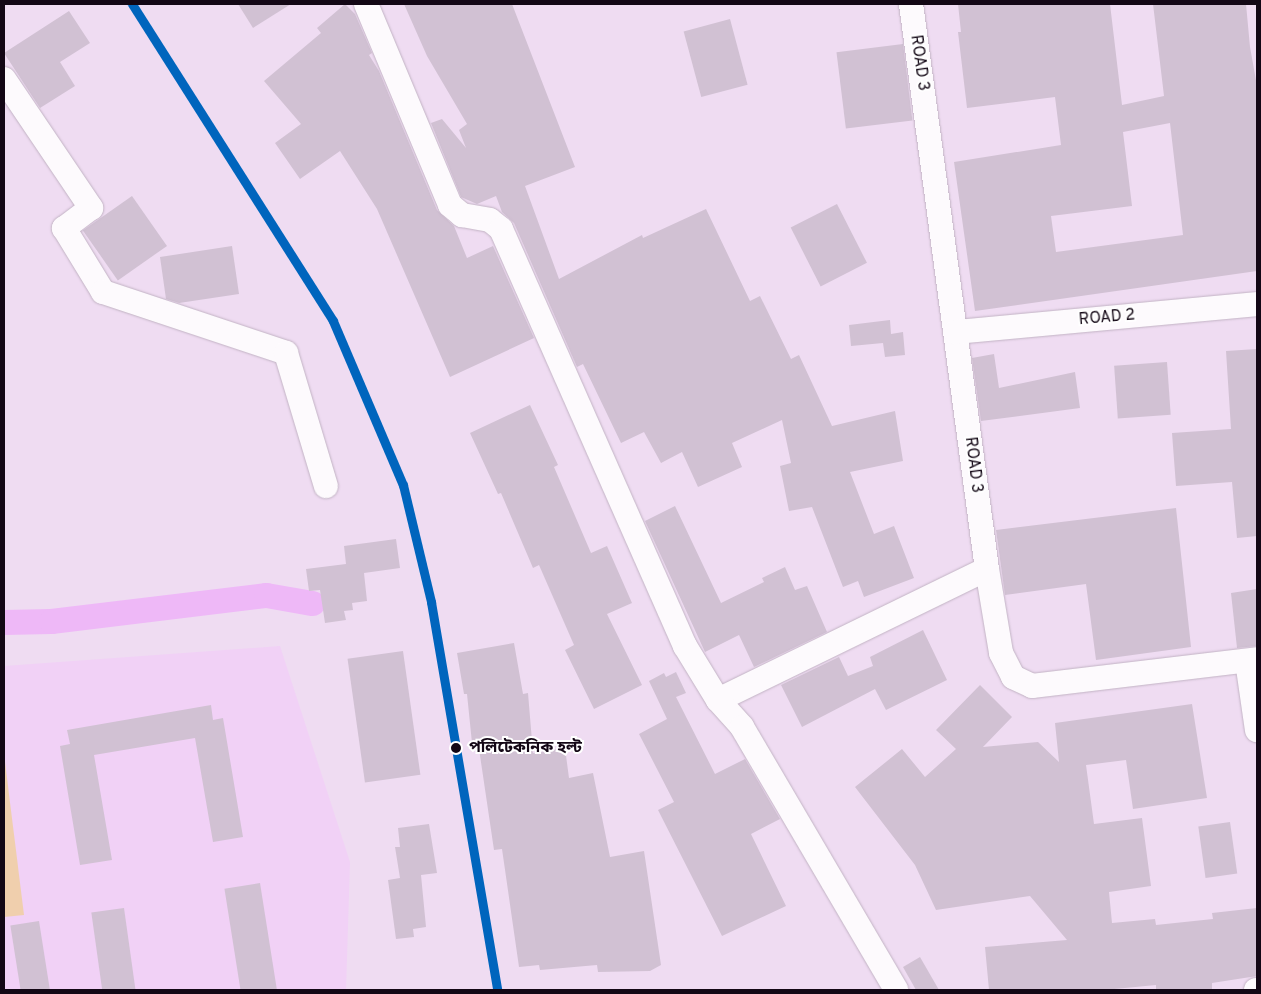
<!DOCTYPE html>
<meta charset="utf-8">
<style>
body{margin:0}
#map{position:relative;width:1261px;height:994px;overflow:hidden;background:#efdcf2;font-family:Overpass,"Noto Sans Bengali",sans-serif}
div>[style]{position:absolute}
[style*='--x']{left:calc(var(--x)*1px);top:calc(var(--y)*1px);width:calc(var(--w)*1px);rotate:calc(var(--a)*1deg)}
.built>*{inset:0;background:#f1d1f6}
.green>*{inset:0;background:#f0cfad}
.canal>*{height:25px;margin:-12.5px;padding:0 12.5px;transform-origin:12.5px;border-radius:12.5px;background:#eeb8f7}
.building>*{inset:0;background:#d1c1d3;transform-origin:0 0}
.roads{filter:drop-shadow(0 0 1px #c2b3c4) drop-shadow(0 0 1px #c2b3c4)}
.minor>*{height:24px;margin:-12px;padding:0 12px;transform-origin:12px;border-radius:12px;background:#fdfafd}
.rail>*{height:4px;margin-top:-2px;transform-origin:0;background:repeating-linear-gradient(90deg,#cfc9d0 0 2.5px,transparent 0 7.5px)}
.rail-1>*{height:9px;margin:-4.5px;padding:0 4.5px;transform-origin:4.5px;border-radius:4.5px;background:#0065bd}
.dots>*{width:14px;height:14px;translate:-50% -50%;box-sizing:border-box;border:2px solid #fff;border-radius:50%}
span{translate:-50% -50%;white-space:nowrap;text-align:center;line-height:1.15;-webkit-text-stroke:4px #fff;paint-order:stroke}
.street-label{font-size:16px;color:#130715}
.stop-label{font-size:16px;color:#130715;font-weight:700}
.left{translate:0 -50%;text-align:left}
.frame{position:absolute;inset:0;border:5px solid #130715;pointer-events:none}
</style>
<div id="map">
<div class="built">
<i style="clip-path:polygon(280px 646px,350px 862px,346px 990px,4px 990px,4px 666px)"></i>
</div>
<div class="green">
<i style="clip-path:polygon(4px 754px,24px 915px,4px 917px)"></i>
</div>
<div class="canal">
<i style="--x:4;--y:622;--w:47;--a:-1.2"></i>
<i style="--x:51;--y:621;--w:217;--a:-6.9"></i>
<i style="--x:266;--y:595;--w:47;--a:9.9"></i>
</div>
<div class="building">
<i style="clip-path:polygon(238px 4px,291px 4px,253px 28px)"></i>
<i style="clip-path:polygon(345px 4px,355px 14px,372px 53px,369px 55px,379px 71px,437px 210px,454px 226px,467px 258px,493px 246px,534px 338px,450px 377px,377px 209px,340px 151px,300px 179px,275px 143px,301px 124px,264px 81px,321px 33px,317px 28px)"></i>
<i style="clip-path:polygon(404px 4px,512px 4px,575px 167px,525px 186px,559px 279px,642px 235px,643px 238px,706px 209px,750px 301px,760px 296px,791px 359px,799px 355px,832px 426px,895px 411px,903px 461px,850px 472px,874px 534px,894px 526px,914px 578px,864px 597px,858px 581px,843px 587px,812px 507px,789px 511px,780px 466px,791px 463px,782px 420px,732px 443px,742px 467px,698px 487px,682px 452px,661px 463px,644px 432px,621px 443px,583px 364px,577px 367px,514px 223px,502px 212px,496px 196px,477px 204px,461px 197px,431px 123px,442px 119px,466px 148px,459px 130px,467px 124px,427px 56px)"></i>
<i style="clip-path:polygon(evenodd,958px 4px,1110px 4px,1122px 105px,1164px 96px,1153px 4px,1246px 4px,1250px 47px,1257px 86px,1257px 271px,975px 311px,954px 162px,1061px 145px,1055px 97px,967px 108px,958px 32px,961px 32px,958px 4px,1170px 123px,1183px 235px,1056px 252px,1051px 216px,1132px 206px,1123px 132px,1170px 123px)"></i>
<i style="clip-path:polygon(69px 11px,90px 43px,60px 62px,75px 86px,40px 108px,4px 53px)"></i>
<i style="left:730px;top:19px;width:68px;height:48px;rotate:75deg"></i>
<i style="left:903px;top:44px;width:77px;height:67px;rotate:83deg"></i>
<i style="left:132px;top:196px;width:61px;height:60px;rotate:55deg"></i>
<i style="left:837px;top:204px;width:66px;height:52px;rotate:63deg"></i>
<i style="clip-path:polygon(232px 246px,239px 294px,179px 303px,166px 299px,160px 257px)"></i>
<i style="clip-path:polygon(890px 320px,891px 334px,903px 332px,905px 355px,885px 357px,883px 343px,851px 346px,849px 325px)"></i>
<i style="clip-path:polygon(1257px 349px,1257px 536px,1237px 538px,1232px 482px,1176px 486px,1172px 433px,1231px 429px,1226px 351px)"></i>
<i style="clip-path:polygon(994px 354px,999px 388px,1075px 372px,1080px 408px,981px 421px,972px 358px)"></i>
<i style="left:1167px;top:362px;width:53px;height:53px;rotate:86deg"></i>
<i style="clip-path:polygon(530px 405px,558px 465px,554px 467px,591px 553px,607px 546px,632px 603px,607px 614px,642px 685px,594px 709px,565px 650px,574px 645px,539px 565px,533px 568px,501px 493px,498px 494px,470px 433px)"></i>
<i style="clip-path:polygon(675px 506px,721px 603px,764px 582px,762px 578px,785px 567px,795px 590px,807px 586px,827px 632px,754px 667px,739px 635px,705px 652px,645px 521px)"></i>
<i style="clip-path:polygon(1176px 508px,1191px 647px,1096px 660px,1086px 584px,1005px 595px,996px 530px)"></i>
<i style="clip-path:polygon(396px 539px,400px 568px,364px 573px,367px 601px,352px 603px,353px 610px,344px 611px,346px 620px,325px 623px,320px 590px,309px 591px,306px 569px,346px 564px,344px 546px)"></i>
<i style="clip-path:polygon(1257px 589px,1257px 646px,1237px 648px,1231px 593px)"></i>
<i style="clip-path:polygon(923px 630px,947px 680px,886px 710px,875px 689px,802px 727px,781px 685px,839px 657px,848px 676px,873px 666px,870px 657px)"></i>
<i style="clip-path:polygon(514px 643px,523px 694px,528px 693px,533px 753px,565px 748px,569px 778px,593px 773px,610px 857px,644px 851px,661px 965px,650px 971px,598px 972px,597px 965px,540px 970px,539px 965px,519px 967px,502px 849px,494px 850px,478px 742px,472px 743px,467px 694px,464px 694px,457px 653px)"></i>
<i style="left:403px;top:651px;width:125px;height:56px;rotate:82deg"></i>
<i style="clip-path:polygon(676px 672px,686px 693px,676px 697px,715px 774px,745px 759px,780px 819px,751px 834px,786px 906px,722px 936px,658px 810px,674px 802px,639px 734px,667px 719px,649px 681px,664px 673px,666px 677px)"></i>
<i style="clip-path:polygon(980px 685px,1012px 717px,983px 747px,1038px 742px,1059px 762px,1055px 723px,1192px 704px,1207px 798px,1133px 809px,1126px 760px,1086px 765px,1094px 824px,1142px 818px,1151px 886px,1109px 892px,1112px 923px,1155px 919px,1156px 925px,1213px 919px,1212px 913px,1257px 908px,1257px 976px,1212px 983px,1212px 990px,1156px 990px,1156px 985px,1104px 990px,989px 990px,985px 947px,1067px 940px,1030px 896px,936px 910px,915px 865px,855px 787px,902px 749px,925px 777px,956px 749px,936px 730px)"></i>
<i style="clip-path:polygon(211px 705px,213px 720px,223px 718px,243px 837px,213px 842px,195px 738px,94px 755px,112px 860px,80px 865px,60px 746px,70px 744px,67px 730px)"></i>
<i style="left:1230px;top:822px;width:52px;height:32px;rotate:82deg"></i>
<i style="clip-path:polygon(429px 824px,437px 873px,421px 875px,426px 927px,413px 929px,414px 937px,396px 939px,388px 880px,400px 878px,395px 847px,400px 847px,398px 828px)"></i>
<i style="left:260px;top:883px;width:108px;height:36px;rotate:81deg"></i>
<i style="left:124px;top:908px;width:83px;height:33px;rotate:82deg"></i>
<i style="left:39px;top:921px;width:70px;height:29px;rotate:81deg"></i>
<i style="clip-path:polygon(920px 957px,939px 990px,916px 990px,903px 967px)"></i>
</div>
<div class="roads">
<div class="minor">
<i style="--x:366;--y:4;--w:218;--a:67.3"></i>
<i style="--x:450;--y:205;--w:16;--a:40"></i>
<i style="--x:462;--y:215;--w:28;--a:10"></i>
<i style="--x:490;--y:220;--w:14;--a:39"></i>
<i style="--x:501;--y:229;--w:456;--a:66.2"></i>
<i style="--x:685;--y:646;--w:63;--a:58.6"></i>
<i style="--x:718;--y:700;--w:299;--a:-26"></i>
<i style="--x:911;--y:4;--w:570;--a:82.34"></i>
<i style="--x:987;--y:569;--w:85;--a:80.5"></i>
<i style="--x:1001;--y:653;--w:27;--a:63"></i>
<i style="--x:1013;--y:677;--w:21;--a:25"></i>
<i style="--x:1032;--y:686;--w:227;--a:-6.8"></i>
<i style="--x:4;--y:79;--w:156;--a:56"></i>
<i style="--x:91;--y:208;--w:34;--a:143"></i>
<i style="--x:64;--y:228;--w:75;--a:58.6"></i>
<i style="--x:103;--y:292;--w:193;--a:18.4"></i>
<i style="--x:286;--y:353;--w:139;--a:73.3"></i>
<i style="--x:956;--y:332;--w:302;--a:-5.3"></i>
<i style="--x:1247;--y:661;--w:70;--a:81.8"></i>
<i style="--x:718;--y:700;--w:36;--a:48"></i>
<i style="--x:742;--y:727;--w:305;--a:59.6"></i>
<i style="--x:1256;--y:990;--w:1;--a:0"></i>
</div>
</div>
<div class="rail">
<i style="--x:132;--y:4;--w:375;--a:57.6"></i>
<i style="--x:333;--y:321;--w:178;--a:66.9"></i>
<i style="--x:403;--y:485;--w:120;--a:76.5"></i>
<i style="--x:431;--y:602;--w:394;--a:80.3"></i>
</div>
<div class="rail-1">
<i style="--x:132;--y:4;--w:375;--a:57.6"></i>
<i style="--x:333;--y:321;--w:178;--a:66.9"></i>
<i style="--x:403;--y:485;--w:120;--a:76.5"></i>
<i style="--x:431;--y:602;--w:394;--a:80.3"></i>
</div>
<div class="dots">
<i style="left:456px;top:748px;background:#130715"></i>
</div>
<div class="street-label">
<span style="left:919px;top:63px;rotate:82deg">ROAD 3</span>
<span style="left:1107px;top:318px;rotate:-5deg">ROAD 2</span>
<span style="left:973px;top:465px;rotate:83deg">ROAD 3</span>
</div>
<div class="stop-label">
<span class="left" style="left:469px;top:748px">পলিটেকনিক হল্ট</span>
</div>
<div class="frame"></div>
</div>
